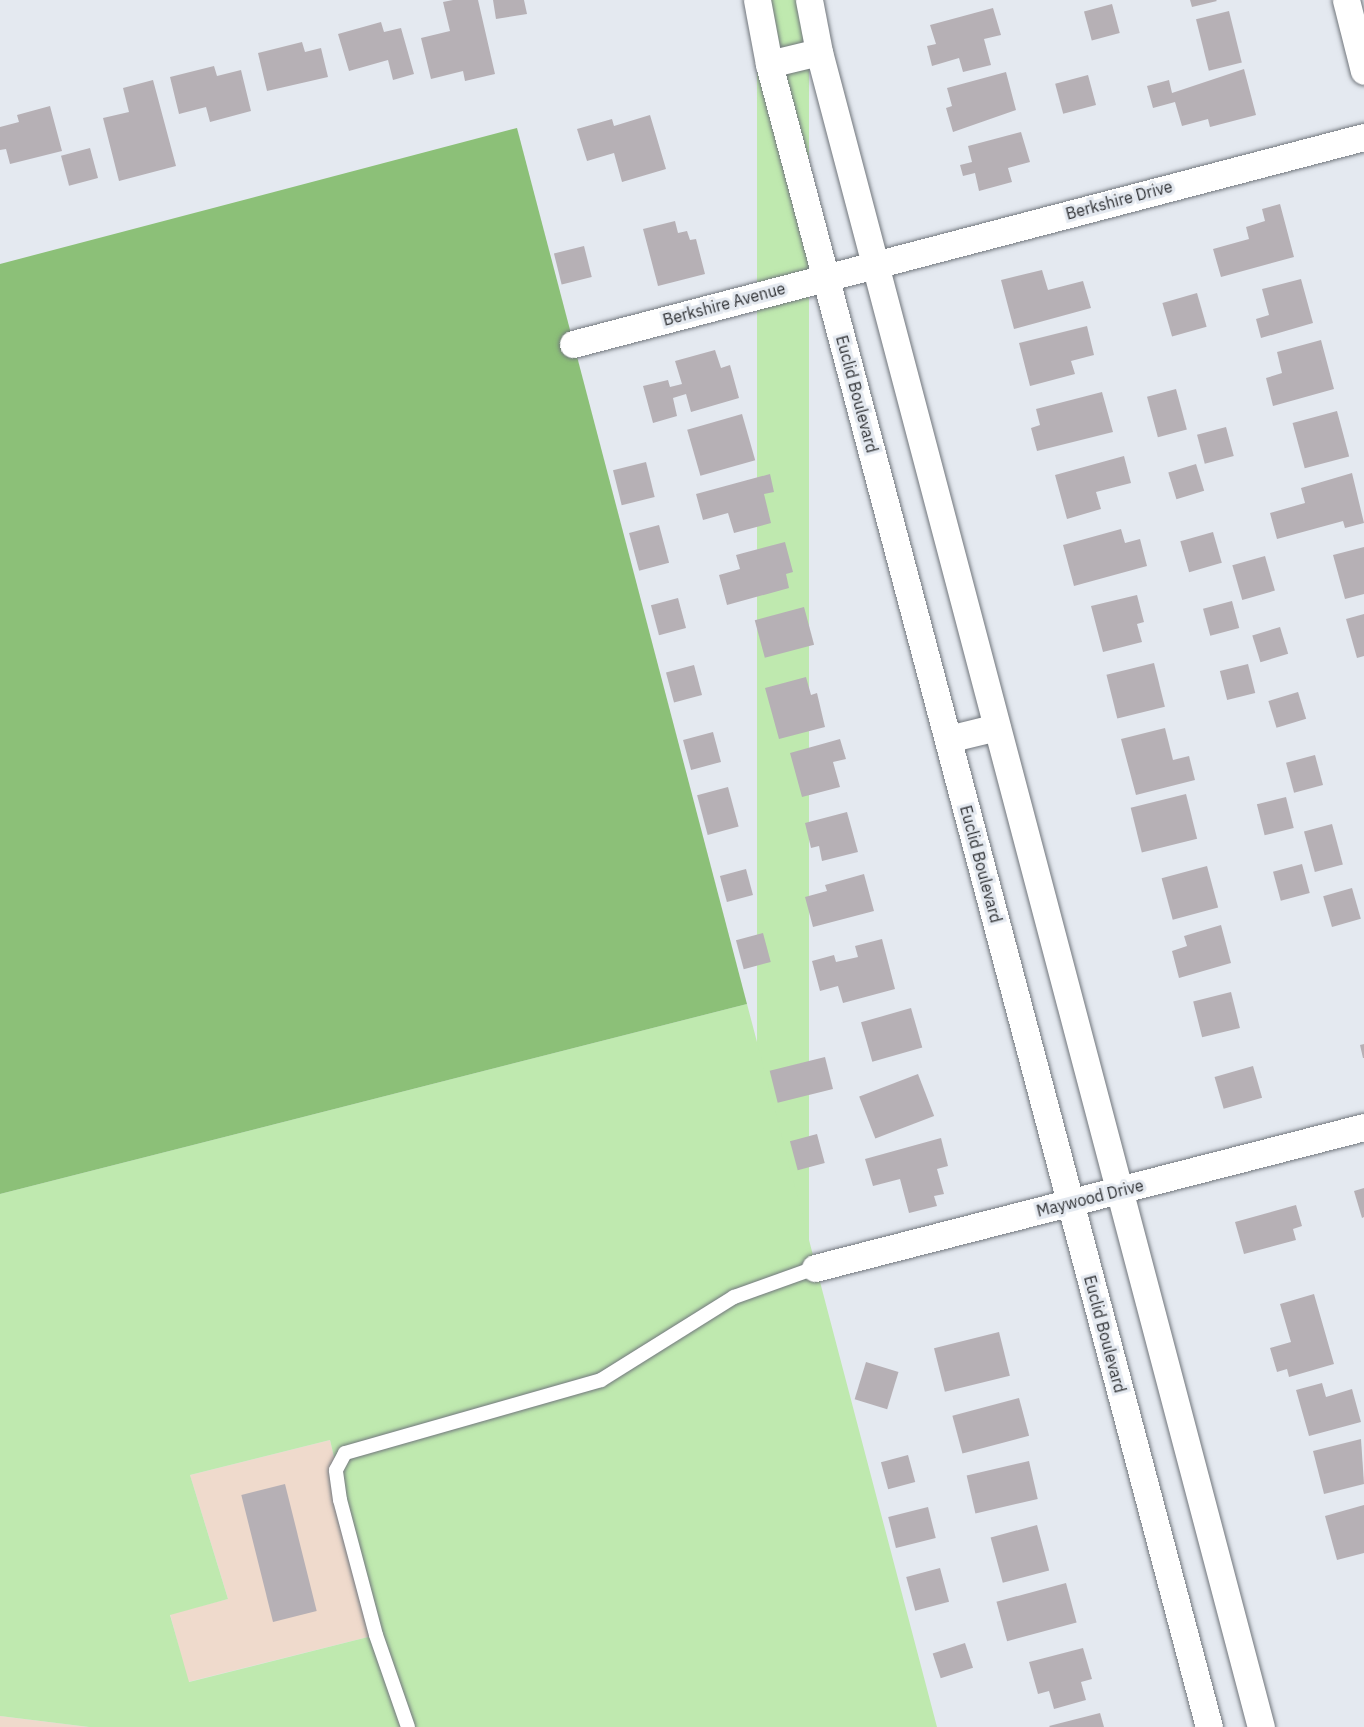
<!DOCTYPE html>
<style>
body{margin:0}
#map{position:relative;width:1364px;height:1727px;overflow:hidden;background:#e4e9f0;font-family:"IBM Plex Sans",sans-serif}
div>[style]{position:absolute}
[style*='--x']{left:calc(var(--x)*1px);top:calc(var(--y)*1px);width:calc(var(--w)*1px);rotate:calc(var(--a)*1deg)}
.industrial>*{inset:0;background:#efdacc}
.green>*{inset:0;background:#bfe9af;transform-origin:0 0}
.forest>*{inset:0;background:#8cc078}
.building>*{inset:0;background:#b6b0b5;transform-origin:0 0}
.roads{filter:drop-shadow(0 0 2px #71767c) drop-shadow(0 0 2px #71767c)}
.lane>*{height:14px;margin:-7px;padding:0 7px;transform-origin:7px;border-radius:7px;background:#fff}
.street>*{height:27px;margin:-13.5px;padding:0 13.5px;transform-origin:13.5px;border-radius:13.5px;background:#fff}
span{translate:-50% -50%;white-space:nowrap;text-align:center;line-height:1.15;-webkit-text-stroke:6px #e4e9f0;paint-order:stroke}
.street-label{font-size:16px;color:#2f3134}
</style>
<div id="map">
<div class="industrial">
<i style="clip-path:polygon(330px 1440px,376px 1635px,188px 1682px,170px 1614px,228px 1599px,190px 1475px)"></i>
<i style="clip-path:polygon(0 1716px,89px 1727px,0 1727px)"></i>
</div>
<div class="green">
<i style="left:757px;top:0;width:52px;height:1785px"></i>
<i style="clip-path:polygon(evenodd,747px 1004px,937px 1727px,89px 1727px,0 1716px,0 1194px,747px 1004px,330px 1440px,376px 1635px,189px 1682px,170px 1615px,228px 1599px,190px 1475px,330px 1440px)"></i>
</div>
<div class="forest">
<i style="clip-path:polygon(517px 128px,747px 1004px,0 1194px,0 264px)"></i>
</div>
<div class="building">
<i style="clip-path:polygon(453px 0,478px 0,495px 74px,465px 81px,463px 71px,431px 79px,421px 38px,450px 31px,443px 2px)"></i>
<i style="clip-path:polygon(493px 0,524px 0,527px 14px,496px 19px)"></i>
<i style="clip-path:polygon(1190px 0,1216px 0,1217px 1px,1192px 7px)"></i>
<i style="left:1112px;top:4px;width:30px;height:29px;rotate:75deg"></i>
<i style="clip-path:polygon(993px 8px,1001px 35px,984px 39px,991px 65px,963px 72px,959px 58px,932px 66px,927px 46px,936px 44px,930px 25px)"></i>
<i style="left:1229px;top:11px;width:53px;height:34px;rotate:76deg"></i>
<i style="clip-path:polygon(381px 22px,384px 32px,401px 28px,414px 74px,393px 80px,388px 60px,349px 71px,338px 34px)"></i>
<i style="clip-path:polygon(302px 42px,305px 52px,321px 48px,328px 77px,267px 91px,258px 53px)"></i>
<i style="clip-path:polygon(214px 66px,217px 76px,241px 70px,251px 111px,210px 122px,206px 107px,179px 114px,170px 77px)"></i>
<i style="clip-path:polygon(1244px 69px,1256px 115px,1210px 127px,1208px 119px,1182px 126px,1175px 102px,1153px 108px,1147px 86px,1169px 80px,1172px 93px)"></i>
<i style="clip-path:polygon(1006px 72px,1016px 110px,953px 132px,946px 108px,952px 106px,947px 88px)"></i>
<i style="left:1088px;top:75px;width:31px;height:34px;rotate:75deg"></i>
<i style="clip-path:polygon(153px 80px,176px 166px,119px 181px,103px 118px,129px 112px,123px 88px)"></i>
<i style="clip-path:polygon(50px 106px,62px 151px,10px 164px,6px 149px,0 150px,0 127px,19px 122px,17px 115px)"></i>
<i style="clip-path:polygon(650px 115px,666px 169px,622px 182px,614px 153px,587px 161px,577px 129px,612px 119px,614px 126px)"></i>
<i style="clip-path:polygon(1021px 132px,1030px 162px,1008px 168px,1012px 182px,979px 191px,975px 173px,963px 176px,960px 165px,972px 162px,968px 146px)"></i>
<i style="left:90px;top:148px;width:31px;height:30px;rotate:75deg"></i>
<i style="clip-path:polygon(1280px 204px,1294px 257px,1221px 277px,1213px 249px,1249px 239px,1246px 227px,1265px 221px,1262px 209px)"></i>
<i style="clip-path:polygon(675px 221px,678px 233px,687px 231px,690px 240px,696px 239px,705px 274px,658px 286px,643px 229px)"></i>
<i style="left:584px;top:246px;width:32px;height:31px;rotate:76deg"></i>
<i style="clip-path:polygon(1042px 270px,1048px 290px,1083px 281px,1091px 308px,1014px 329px,1001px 280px)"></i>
<i style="clip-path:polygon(1301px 279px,1313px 323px,1261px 338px,1256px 319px,1269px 315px,1262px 289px)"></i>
<i style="left:1197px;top:293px;width:35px;height:36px;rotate:74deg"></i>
<i style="clip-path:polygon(1087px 326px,1094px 355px,1071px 361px,1075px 374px,1030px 386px,1019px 343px)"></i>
<i style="clip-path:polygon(1321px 340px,1334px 389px,1273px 406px,1266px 378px,1282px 373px,1277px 352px)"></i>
<i style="clip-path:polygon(715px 350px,721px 368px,730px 365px,739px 398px,691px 412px,686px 394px,673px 398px,677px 416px,653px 423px,643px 386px,668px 380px,670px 387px,682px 384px,675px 361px)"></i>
<i style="left:1176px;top:389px;width:42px;height:30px;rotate:75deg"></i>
<i style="clip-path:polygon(1102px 392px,1113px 432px,1037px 451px,1031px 428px,1040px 425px,1036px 409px)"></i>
<i style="left:1337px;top:411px;width:47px;height:46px;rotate:75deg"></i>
<i style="left:742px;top:414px;width:48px;height:57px;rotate:74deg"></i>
<i style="left:1226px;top:427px;width:30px;height:30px;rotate:75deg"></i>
<i style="clip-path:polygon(1124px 456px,1131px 483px,1096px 492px,1101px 509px,1067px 519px,1055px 475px)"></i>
<i style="left:646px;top:462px;width:36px;height:34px;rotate:76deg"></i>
<i style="left:1196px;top:464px;width:28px;height:29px;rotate:73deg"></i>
<i style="clip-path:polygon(1352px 473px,1364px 523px,1345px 528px,1343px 521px,1277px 539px,1270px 513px,1305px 503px,1301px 488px)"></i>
<i style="clip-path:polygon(770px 474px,774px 492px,764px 494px,771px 523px,734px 533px,728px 513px,703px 520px,696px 494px)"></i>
<i style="left:659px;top:525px;width:39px;height:31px;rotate:75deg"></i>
<i style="clip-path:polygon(1121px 529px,1125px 543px,1140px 539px,1147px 566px,1074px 586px,1063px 545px)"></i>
<i style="left:1213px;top:532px;width:32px;height:34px;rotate:74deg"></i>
<i style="clip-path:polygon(785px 542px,793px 572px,786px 574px,789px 588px,727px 605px,719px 575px,740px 569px,736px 555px)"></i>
<i style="clip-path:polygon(1364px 547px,1364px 594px,1345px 599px,1333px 555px)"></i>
<i style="left:1265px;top:556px;width:36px;height:34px;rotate:74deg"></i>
<i style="clip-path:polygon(1137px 595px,1144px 622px,1137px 624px,1142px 642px,1103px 652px,1091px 606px)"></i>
<i style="left:678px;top:598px;width:31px;height:28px;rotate:75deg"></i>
<i style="left:1232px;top:601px;width:28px;height:30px;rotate:75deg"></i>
<i style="left:804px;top:607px;width:39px;height:51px;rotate:75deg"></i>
<i style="clip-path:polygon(1364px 614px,1364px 656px,1357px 658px,1346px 619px)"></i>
<i style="left:1280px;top:627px;width:28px;height:29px;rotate:73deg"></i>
<i style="left:1154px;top:663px;width:45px;height:49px;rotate:76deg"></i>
<i style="left:1248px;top:664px;width:30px;height:29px;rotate:76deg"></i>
<i style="left:694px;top:665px;width:31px;height:29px;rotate:75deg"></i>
<i style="clip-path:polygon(806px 677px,811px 695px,817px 693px,825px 727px,779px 739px,765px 688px)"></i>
<i style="left:1298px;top:692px;width:28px;height:31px;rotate:73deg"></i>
<i style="clip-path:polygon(1165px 728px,1173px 760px,1189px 756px,1195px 780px,1136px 795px,1121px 739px)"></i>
<i style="left:713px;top:732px;width:31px;height:31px;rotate:75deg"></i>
<i style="clip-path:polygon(840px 739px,846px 759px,833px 762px,840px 787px,802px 797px,790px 753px)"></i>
<i style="left:1315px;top:755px;width:31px;height:30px;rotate:75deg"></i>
<i style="left:728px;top:787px;width:41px;height:32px;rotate:75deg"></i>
<i style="left:1186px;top:794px;width:46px;height:57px;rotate:76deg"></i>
<i style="left:1286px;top:797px;width:32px;height:30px;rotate:76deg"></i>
<i style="clip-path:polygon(847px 812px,858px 852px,822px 861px,819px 846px,811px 848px,805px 823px)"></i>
<i style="left:1332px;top:824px;width:42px;height:29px;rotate:75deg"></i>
<i style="left:1302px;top:864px;width:30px;height:30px;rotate:75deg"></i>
<i style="left:1207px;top:866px;width:43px;height:47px;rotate:75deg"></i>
<i style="left:746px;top:869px;width:27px;height:27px;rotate:75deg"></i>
<i style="clip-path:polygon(864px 874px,874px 911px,813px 927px,805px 897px,827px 891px,825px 885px)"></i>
<i style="left:1352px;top:888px;width:32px;height:30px;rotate:74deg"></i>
<i style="clip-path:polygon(1221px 925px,1231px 963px,1179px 978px,1172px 951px,1187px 946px,1184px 936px)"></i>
<i style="left:763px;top:933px;width:30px;height:28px;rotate:75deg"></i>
<i style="clip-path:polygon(882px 939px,895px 989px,843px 1003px,838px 986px,820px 991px,812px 961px,834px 955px,836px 962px,858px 957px,855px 946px)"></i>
<i style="left:1231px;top:992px;width:37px;height:39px;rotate:76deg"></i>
<i style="left:911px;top:1008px;width:41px;height:52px;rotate:74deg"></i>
<i style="clip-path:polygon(1364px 1044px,1364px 1058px,1363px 1058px,1360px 1045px)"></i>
<i style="left:825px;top:1057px;width:33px;height:57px;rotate:76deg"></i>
<i style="left:1253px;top:1066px;width:33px;height:40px;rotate:74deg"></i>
<i style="left:918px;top:1074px;width:45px;height:63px;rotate:69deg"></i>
<i style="left:817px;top:1134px;width:30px;height:28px;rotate:75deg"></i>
<i style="clip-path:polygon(941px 1138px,948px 1166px,937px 1169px,944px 1194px,934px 1196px,937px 1206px,909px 1213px,900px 1179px,873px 1186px,865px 1159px)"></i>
<i style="clip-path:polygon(1364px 1188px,1364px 1217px,1362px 1218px,1354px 1191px)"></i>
<i style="clip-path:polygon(1296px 1205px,1302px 1226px,1293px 1229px,1296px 1240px,1244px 1254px,1235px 1222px)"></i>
<i style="clip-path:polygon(1314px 1294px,1334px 1364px,1289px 1377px,1287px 1369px,1277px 1372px,1270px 1348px,1291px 1342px,1280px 1304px)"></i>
<i style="left:999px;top:1332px;width:45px;height:67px;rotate:76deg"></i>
<i style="left:866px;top:1362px;width:34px;height:39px;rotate:17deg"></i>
<i style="clip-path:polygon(1322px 1383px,1326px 1397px,1352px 1389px,1361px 1422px,1309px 1436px,1296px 1390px)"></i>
<i style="left:1019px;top:1398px;width:39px;height:69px;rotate:75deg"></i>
<i style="clip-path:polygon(1361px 1439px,1364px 1484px,1324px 1494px,1313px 1451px)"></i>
<i style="left:908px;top:1455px;width:28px;height:28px;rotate:75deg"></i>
<i style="left:1029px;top:1461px;width:39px;height:64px;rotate:77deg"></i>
<i style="left:285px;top:1484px;width:131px;height:45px;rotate:76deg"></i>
<i style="clip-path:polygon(1364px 1505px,1364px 1553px,1337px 1560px,1325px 1516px)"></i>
<i style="left:928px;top:1507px;width:32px;height:41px;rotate:76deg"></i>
<i style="left:1037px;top:1525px;width:47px;height:48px;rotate:75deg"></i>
<i style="left:940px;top:1568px;width:35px;height:35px;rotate:75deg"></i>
<i style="left:1066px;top:1583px;width:41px;height:72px;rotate:75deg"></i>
<i style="left:965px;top:1643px;width:26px;height:34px;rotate:72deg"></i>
<i style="clip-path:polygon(1083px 1648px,1092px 1679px,1081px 1682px,1086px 1700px,1054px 1709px,1049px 1691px,1038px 1694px,1029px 1662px)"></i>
<i style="clip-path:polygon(1100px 1713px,1104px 1727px,1050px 1727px,1049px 1726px)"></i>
</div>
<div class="roads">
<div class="lane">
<i style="--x:408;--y:1727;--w:97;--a:-109.2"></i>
<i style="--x:376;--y:1635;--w:140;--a:-104.9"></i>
<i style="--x:340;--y:1500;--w:30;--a:-98"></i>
<i style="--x:336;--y:1470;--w:19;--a:-62"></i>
<i style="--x:345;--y:1453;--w:266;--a:-15.9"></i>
<i style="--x:601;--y:1380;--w:157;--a:-32"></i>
<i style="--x:734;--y:1297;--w:86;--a:-19.7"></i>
</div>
<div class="street">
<i style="--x:757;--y:0;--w:65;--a:79.4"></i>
<i style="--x:769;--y:64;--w:1720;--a:75.18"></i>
<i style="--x:809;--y:0;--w:53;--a:79.1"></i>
<i style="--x:819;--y:52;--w:1732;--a:75.22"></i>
<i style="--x:1346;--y:0;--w:73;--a:75.8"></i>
<i style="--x:769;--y:64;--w:51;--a:-13.5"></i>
<i style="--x:573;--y:344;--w:818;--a:-14.67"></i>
<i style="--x:948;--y:739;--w:50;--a:-13.8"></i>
<i style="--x:815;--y:1268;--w:567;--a:-14.4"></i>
</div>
</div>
<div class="street-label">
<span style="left:1119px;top:200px;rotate:-15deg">Berkshire Drive</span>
<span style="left:724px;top:304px;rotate:-15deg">Berkshire Avenue</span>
<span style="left:857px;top:394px;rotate:75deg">Euclid Boulevard</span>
<span style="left:981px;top:864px;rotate:75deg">Euclid Boulevard</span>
<span style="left:1090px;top:1198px;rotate:-14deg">Maywood Drive</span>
<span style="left:1105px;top:1334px;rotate:75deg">Euclid Boulevard</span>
</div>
</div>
